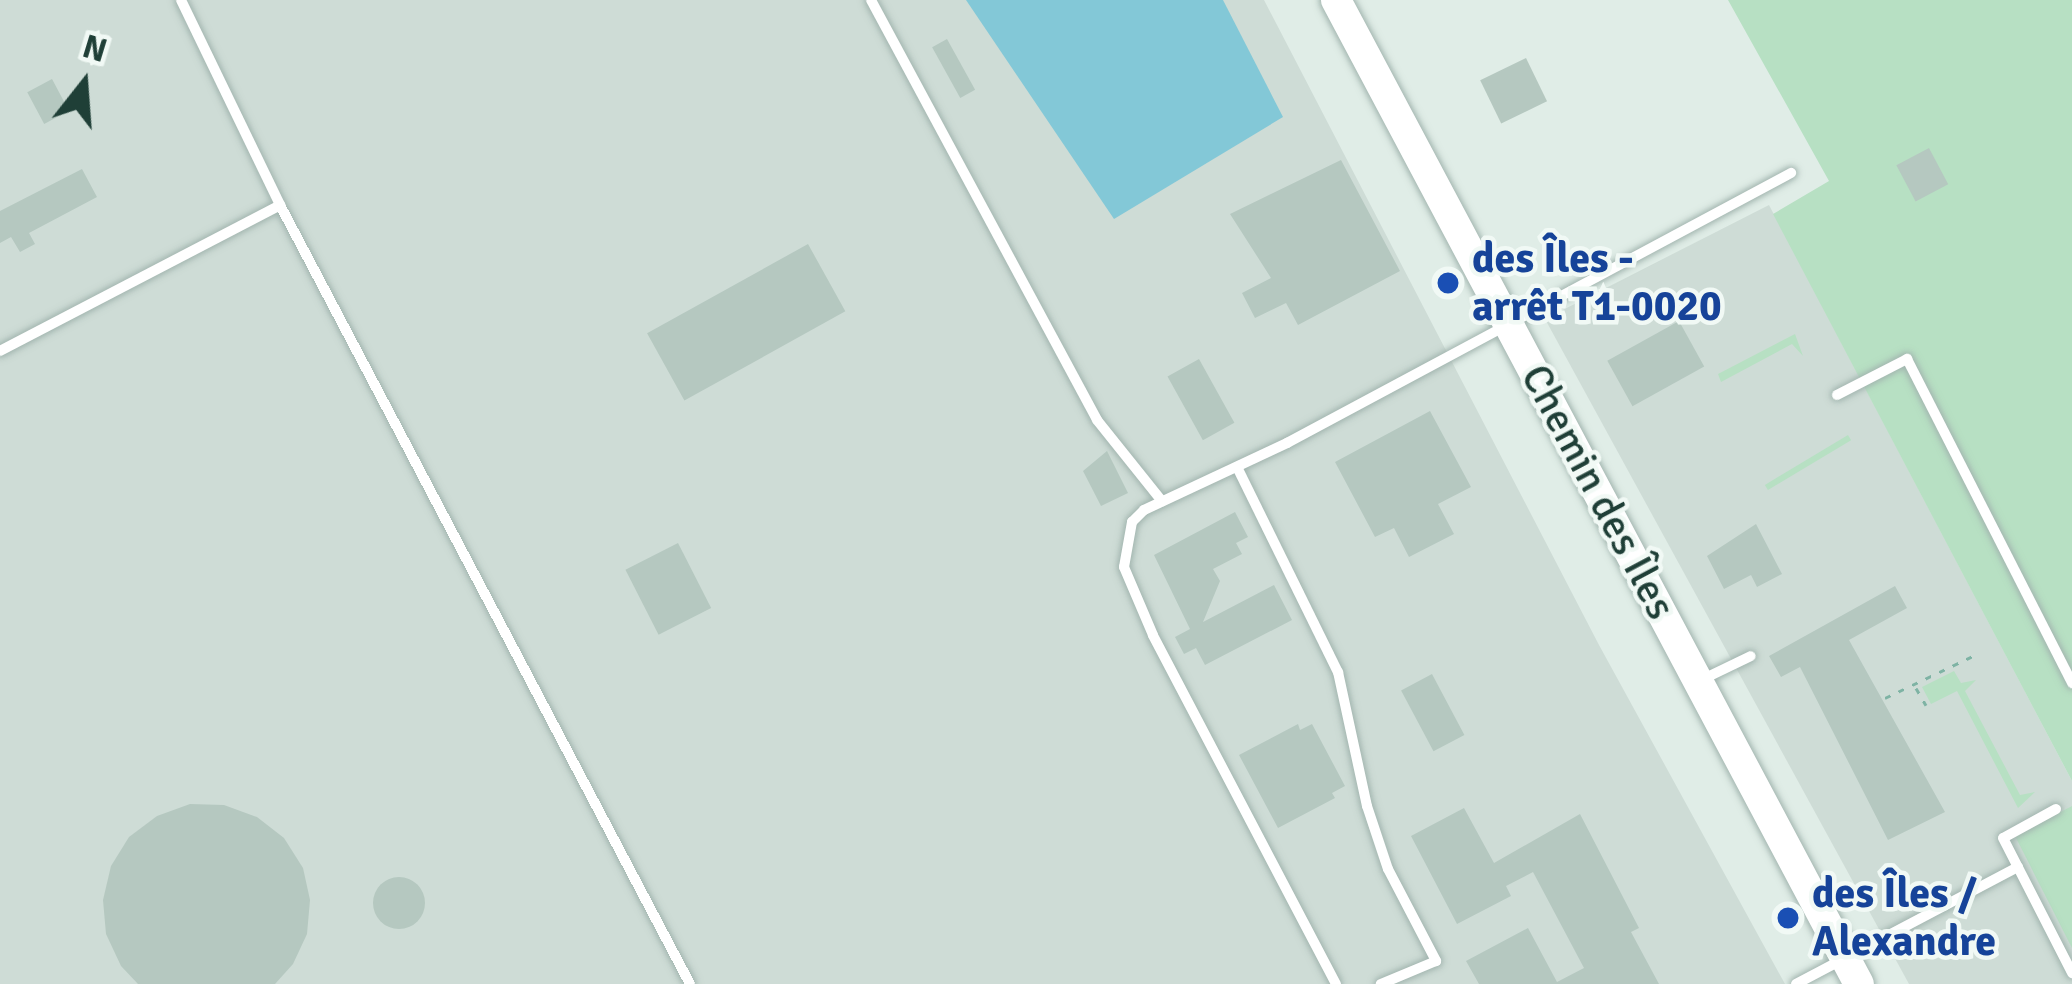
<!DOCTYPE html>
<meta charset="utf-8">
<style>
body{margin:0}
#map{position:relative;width:2072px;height:984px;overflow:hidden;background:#e0ede7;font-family:Signika,sans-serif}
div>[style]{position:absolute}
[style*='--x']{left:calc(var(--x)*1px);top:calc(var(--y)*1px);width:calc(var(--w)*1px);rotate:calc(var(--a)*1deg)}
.built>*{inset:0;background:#cedcd6}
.green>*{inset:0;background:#b7e0c3;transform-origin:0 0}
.water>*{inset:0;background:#83c8d7}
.building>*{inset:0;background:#b5c8c0;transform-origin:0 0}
.round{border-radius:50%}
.path>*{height:3px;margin-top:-1.5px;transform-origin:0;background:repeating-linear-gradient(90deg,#7eb3a4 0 6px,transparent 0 15px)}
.roads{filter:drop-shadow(0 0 3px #a2b5af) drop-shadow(0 0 3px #a2b5af)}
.lane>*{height:10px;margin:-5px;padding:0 5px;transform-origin:5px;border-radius:5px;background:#fff}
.secondary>*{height:30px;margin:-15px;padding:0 15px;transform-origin:15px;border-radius:15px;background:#fff}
.dots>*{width:33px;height:33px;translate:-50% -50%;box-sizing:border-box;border:6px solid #f1f9f5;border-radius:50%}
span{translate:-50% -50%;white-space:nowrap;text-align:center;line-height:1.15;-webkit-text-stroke:9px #f1f9f5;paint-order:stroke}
.transit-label{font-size:42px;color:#164399;font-weight:700}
.left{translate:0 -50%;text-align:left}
.street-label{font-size:42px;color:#1f3f37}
.north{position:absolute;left:24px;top:24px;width:120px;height:120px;-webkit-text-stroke:9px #f1f9f5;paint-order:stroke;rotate:17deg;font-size:33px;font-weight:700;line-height:48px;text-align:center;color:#1f3f37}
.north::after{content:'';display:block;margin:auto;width:42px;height:54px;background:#1f3f37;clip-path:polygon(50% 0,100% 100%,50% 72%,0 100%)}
</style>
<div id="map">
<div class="built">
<i style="clip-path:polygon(0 0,1264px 0,1599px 645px,1785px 984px,0 984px)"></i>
<i style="clip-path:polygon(1769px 205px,2072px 781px,2072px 984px,1909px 984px,1545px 319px)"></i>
</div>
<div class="green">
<i style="clip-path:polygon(1728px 0,2072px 0,2072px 781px,1773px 214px,1829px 181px)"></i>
<i style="clip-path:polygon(1795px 334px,1803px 356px,1792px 344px,1721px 382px,1718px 374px)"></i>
<i style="left:1848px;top:435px;width:6px;height:97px;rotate:59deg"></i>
<i style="clip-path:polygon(1954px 671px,1961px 683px,1976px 680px,1965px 691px,2020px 795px,2035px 792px,2018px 808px,1957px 691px,1931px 704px,1922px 687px)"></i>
<i style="clip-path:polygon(2072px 806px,2072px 948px,2015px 836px)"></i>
</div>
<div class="water">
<i style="clip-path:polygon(966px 0,1223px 0,1283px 117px,1114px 219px)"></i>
</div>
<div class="building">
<i style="left:947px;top:39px;width:58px;height:17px;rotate:61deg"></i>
<i style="left:1526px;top:58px;width:48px;height:51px;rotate:64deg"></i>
<i style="left:52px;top:79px;width:36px;height:28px;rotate:62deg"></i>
<i style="left:1929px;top:148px;width:41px;height:37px;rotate:62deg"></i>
<i style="clip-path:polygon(1341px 160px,1400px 271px,1298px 325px,1286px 303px,1255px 318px,1242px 293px,1271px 278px,1230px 214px)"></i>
<i style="clip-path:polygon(82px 169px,97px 197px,29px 233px,35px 244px,20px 252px,11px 237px,0 243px,0 211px)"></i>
<i style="left:808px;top:244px;width:77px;height:184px;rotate:61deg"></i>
<i style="left:1679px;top:321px;width:52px;height:82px;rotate:61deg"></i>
<i style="left:1199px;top:359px;width:73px;height:36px;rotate:61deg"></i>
<i style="clip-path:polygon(1430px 411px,1471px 487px,1438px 504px,1454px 534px,1409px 557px,1394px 528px,1375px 537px,1335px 462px)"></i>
<i style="clip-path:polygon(1107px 451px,1128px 493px,1101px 506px,1083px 471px)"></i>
<i style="clip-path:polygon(1235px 512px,1248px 537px,1236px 543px,1242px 554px,1213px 569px,1220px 581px,1203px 622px,1274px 585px,1292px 620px,1205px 665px,1196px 648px,1184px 654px,1175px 637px,1190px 629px,1154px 555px)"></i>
<i style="clip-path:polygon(1756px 524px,1782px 574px,1757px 587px,1751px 575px,1724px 589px,1707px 556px)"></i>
<i style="left:678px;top:543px;width:73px;height:59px;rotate:63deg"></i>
<i style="clip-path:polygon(1895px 586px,1907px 608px,1849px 640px,1945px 812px,1888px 840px,1800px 667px,1781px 677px,1769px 656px)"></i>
<i style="left:1432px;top:674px;width:69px;height:35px;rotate:62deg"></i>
<i style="clip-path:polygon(1298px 724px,1300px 730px,1312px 724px,1345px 786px,1332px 793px,1335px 798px,1278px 828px,1239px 755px)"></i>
<i style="clip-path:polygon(190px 804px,224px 805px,257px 817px,284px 838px,303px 868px,310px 900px,307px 934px,293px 964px,275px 984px,138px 984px,121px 966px,106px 934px,103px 900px,111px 866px,129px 837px,157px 816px)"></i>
<i style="clip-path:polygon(1464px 808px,1494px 863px,1580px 814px,1639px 928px,1631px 932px,1659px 984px,1479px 984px,1466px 961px,1528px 928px,1557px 982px,1584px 968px,1533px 872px,1506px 886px,1511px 896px,1457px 924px,1411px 836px)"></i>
<i class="round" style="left:373px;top:877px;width:52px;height:52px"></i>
</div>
<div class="path">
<i style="--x:1916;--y:688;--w:20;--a:60"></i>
<i style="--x:1885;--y:698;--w:100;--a:-25.5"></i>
</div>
<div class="roads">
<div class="lane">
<i style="--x:181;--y:0;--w:228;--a:64.2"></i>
<i style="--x:280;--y:205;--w:880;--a:62.24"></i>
<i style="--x:871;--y:0;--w:477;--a:61.7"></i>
<i style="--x:1097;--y:420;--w:104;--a:51.3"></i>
<i style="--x:0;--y:351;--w:316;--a:-27.5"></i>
<i style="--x:1837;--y:395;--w:79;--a:-27.2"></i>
<i style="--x:1907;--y:359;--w:364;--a:63"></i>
<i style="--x:1237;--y:467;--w:229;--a:63.8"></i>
<i style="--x:1338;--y:672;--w:137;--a:77.8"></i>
<i style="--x:1367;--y:806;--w:66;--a:71.6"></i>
<i style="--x:1388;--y:869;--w:104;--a:62.4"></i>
<i style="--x:1436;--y:961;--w:60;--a:157.3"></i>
<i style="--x:1701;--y:680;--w:55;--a:-25.6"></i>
<i style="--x:2056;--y:809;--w:60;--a:151.3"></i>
<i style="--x:2003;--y:838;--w:152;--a:62.9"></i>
<i style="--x:1336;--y:984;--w:394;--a:-117.7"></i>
<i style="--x:1153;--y:635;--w:74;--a:-113.1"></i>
<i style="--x:1124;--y:567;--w:46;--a:-79.9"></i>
<i style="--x:1132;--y:522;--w:17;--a:-45"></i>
<i style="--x:1144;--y:510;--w:158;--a:-25.1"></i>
<i style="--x:1287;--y:443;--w:572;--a:-28.18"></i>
<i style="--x:1796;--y:984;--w:251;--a:-27.8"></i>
</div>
<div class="secondary">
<i style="--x:1336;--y:0;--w:1114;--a:62.01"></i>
</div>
</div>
<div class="dots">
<i style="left:1448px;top:283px;background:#1a4fb4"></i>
<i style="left:1788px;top:918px;background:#1a4fb4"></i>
</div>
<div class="transit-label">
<span class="left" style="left:1472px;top:283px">des Îles -<br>arrêt T1-0020</span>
<span class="left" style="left:1812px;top:918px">des Îles /<br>Alexandre</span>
</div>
<div class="street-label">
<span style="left:1598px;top:492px;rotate:62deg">Chemin des Îles</span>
</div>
<div class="north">N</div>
</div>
